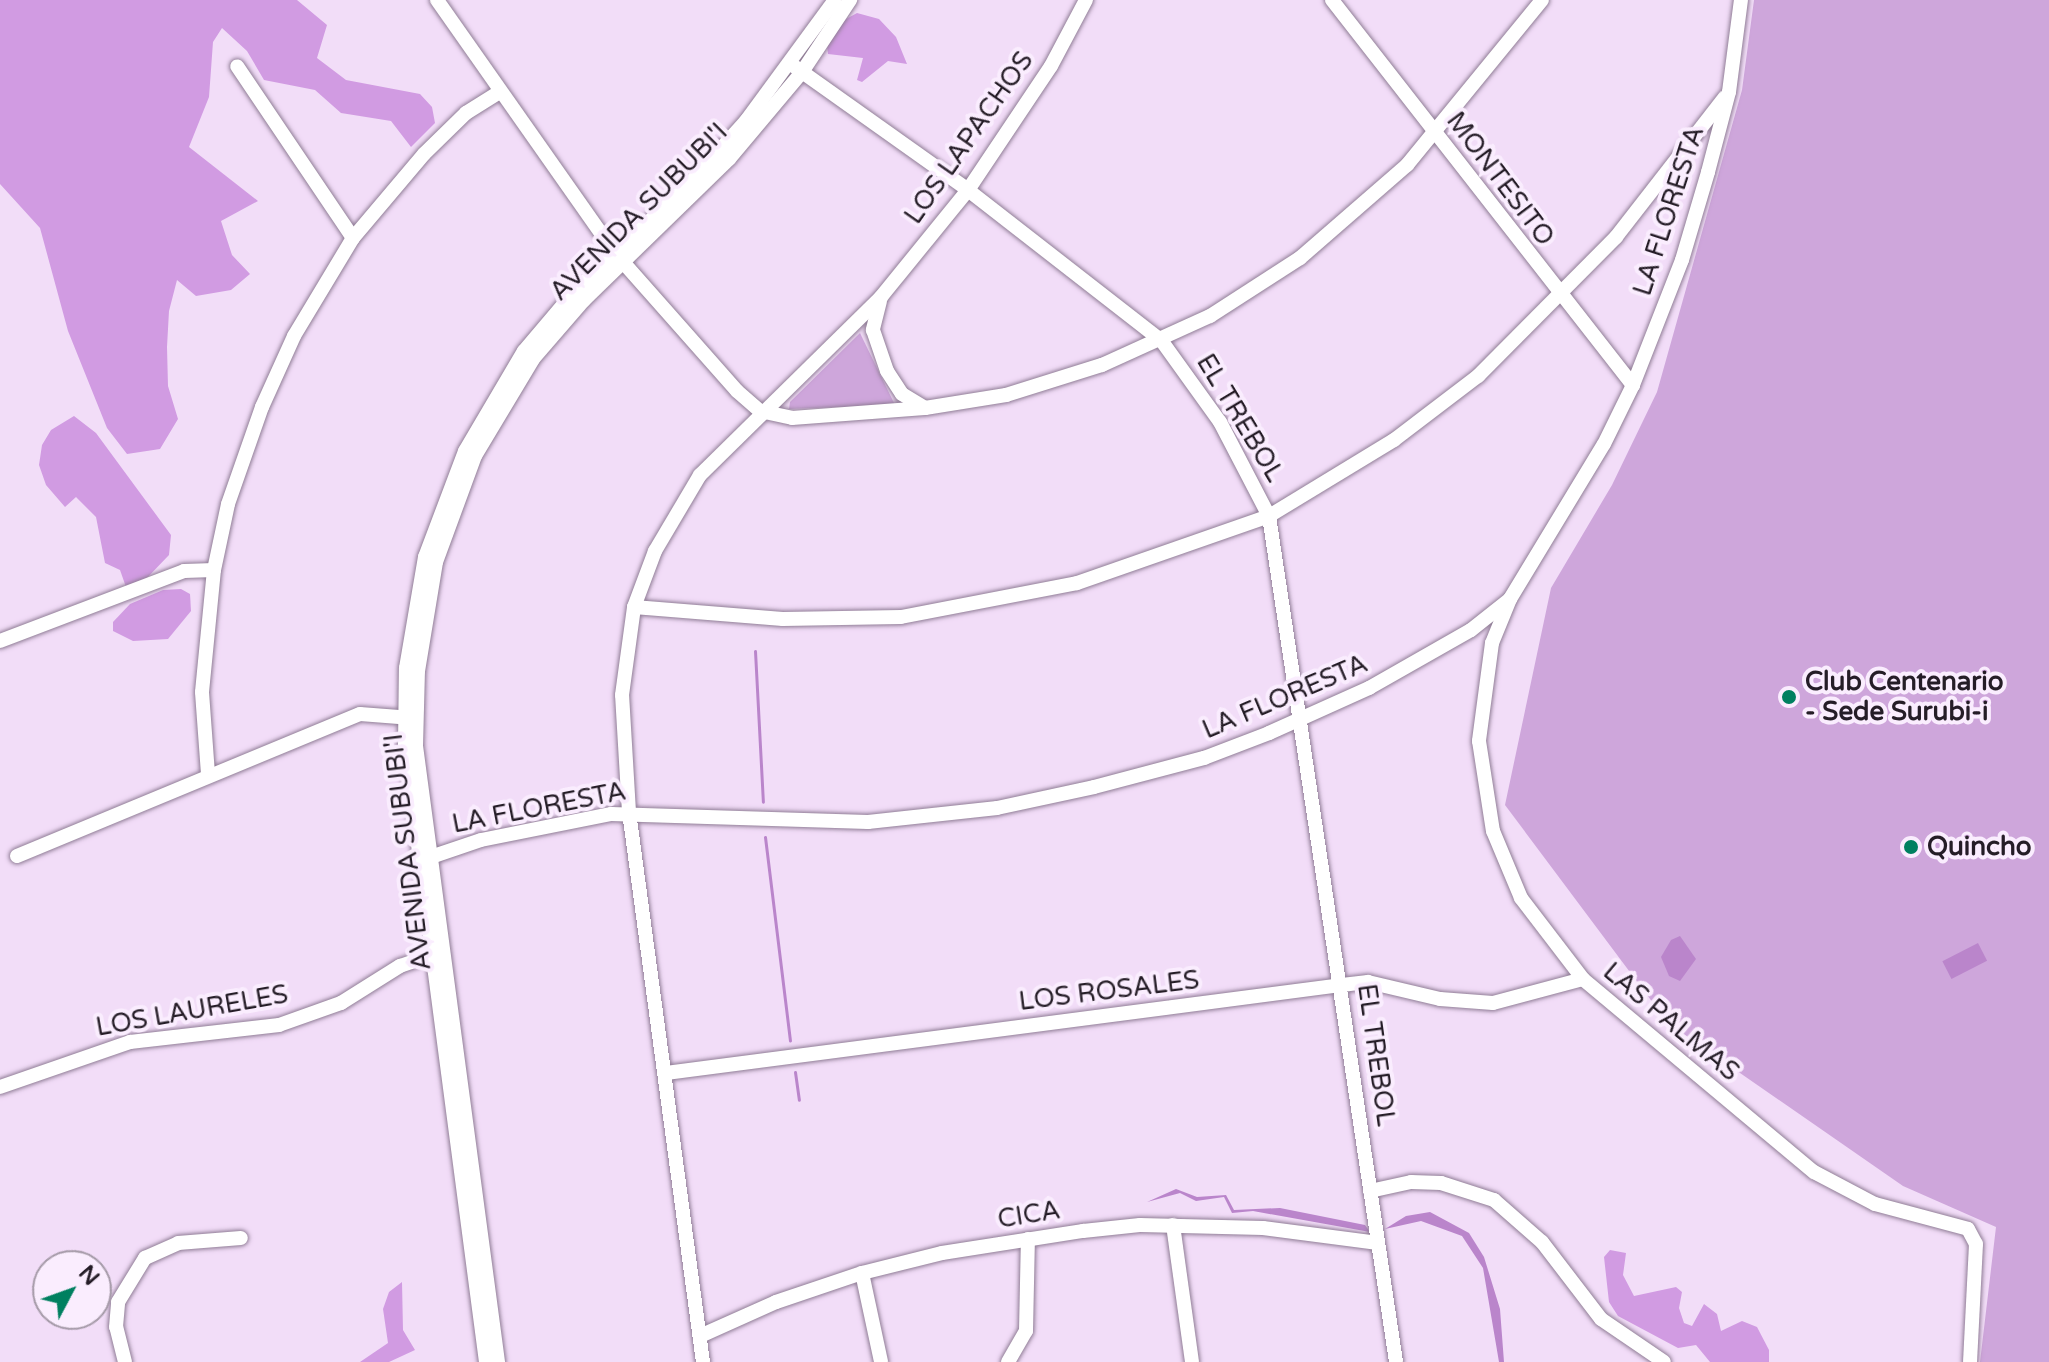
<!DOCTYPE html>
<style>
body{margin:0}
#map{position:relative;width:2049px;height:1362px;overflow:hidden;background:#f2ddf8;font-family:"Varela Round",sans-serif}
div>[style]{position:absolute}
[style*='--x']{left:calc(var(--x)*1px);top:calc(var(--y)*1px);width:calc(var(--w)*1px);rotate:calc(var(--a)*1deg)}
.green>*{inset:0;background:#cea6db}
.forest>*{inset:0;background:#d19be2}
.water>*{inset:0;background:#ba85cb;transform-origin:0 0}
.stream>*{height:3px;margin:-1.5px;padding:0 1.5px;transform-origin:1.5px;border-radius:1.5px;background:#ba85cb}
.roads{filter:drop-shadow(0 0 2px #907d96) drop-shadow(0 0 2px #907d96)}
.minor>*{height:14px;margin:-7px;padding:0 7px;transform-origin:7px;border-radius:7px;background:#fff}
.dots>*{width:22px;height:22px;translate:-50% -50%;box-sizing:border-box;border:4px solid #faedfe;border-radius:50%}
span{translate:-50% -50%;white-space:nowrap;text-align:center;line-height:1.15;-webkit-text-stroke:8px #faedfe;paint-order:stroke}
.street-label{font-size:26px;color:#251d27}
.poi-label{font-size:26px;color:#251d27;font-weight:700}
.left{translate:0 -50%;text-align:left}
.north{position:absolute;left:32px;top:1250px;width:80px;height:80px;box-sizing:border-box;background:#faedfe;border:2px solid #a59aa8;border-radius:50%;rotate:49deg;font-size:22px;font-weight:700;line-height:32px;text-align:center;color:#251d27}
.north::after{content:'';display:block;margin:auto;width:28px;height:36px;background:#008060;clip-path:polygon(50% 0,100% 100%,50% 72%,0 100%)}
</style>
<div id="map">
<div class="green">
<i style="clip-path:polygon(1754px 0,2049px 0,2049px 1362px,1980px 1362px,1996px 1227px,1903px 1186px,1668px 1023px,1505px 805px,1551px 588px,1612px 485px,1657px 392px,1742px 90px)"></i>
<i style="clip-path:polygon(860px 333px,895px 405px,789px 409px,790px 402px)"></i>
</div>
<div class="forest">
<i style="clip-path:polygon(0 0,297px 0,327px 25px,317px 58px,346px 80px,420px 94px,432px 107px,435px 123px,411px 147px,391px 121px,341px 113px,315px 90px,264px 80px,247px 51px,222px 28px,213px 42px,209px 97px,189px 147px,258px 201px,221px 221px,232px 255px,250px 274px,231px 290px,196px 296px,177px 280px,169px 311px,167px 347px,168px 386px,178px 419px,160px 449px,127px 454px,107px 428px,68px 331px,40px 228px,0 184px)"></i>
<i style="clip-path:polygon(857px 13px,879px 19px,896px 37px,907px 64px,888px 61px,862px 82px,857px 80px,863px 58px,828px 54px,827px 45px,839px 23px)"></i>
<i style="clip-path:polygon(74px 416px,96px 433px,171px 535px,169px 555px,144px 581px,126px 587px,120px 570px,105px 563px,96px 517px,76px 497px,65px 507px,46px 485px,39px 465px,42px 445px,51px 430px)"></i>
<i style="clip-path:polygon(181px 589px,190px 594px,191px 611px,168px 639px,133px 641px,113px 631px,113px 622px,130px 604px,163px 590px)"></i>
<i style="clip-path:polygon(1610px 1250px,1626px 1253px,1623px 1275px,1634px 1296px,1676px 1287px,1682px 1292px,1679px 1308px,1684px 1323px,1692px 1326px,1704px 1304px,1717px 1314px,1721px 1331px,1742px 1321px,1757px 1327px,1769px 1350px,1769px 1362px,1710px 1362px,1696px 1345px,1678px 1348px,1618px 1316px,1609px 1302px,1604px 1257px)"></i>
<i style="clip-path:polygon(402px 1282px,403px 1330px,415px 1350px,389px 1362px,360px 1362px,388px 1343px,383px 1309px,389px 1292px)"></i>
</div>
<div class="water">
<i style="clip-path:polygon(1680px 936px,1696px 959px,1680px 981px,1669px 976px,1661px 957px,1671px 940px)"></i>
<i style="left:1978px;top:943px;width:20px;height:40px;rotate:63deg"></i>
<i style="clip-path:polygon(1176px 1189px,1197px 1197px,1226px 1195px,1234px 1210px,1280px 1208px,1365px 1225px,1370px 1232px,1253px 1211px,1232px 1213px,1224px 1197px,1196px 1201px,1180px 1193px,1147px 1202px)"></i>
<i style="clip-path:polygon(1430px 1212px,1469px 1233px,1484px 1257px,1500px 1309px,1504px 1362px,1499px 1362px,1483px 1268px,1462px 1236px,1421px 1221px,1385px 1229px,1406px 1216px)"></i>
</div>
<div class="stream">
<i style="--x:755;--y:651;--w:151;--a:87"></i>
<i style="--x:765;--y:837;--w:205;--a:83"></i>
<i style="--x:795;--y:1072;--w:28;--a:82"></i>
</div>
<div class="roads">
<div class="minor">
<i style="--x:437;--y:0;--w:309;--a:54.9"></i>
<i style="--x:615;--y:253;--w:184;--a:48.5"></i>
<i style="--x:737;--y:391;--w:30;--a:41"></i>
<i style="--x:760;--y:411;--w:33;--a:12"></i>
<i style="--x:792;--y:418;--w:133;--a:-4.3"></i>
<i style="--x:925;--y:408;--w:82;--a:-9.1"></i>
<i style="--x:1006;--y:395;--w:101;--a:-17.4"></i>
<i style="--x:1102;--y:365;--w:119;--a:-24.4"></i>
<i style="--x:1210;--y:316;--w:107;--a:-32.8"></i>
<i style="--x:1300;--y:258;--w:142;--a:-41"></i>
<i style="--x:1407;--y:165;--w:213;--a:-50.7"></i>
<i style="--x:1332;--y:0;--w:489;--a:52"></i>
<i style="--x:791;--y:64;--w:217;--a:35.4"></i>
<i style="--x:968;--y:190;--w:244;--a:37.9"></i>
<i style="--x:1161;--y:340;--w:101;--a:54.3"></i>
<i style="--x:1220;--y:422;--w:106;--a:62.5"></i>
<i style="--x:1269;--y:516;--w:855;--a:81.46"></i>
<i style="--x:353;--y:238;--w:110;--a:-49.8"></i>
<i style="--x:424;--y:154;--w:59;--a:-44.3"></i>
<i style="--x:466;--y:113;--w:40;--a:-32"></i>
<i style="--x:880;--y:301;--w:30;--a:104"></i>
<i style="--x:873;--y:330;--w:43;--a:71.1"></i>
<i style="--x:887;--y:371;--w:27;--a:57"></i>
<i style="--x:902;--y:394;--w:27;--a:31"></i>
<i style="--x:1510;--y:599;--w:48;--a:112.2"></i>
<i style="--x:1492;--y:643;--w:99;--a:97.6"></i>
<i style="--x:1479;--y:741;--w:91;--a:81.2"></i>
<i style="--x:1493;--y:831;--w:73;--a:67.3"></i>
<i style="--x:1521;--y:898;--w:102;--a:52.6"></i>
<i style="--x:1583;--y:979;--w:301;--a:39.9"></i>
<i style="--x:1814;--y:1172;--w:69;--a:27.7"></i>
<i style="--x:1875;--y:1204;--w:96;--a:15"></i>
<i style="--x:1968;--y:1229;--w:17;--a:62"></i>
<i style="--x:1976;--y:1244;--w:118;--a:92.9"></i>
<i style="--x:634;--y:607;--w:149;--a:4.6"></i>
<i style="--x:783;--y:619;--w:118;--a:-1"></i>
<i style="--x:901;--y:617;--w:179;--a:-10.9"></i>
<i style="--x:1077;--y:583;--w:203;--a:-19.2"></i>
<i style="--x:1269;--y:516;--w:146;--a:-31.3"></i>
<i style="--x:1394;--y:440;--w:106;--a:-37.3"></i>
<i style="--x:1478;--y:376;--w:196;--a:-45.2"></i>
<i style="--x:1616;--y:237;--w:177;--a:-52.1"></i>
<i style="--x:0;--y:641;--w:197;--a:-20.8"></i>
<i style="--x:184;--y:571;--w:30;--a:-2"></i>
<i style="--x:208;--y:774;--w:82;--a:-94.2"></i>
<i style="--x:202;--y:692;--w:123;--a:-84.4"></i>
<i style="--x:214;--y:570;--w:67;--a:-78"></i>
<i style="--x:228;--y:504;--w:103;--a:-70.7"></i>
<i style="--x:262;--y:407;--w:78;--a:-65.7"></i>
<i style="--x:294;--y:336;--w:114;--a:-59"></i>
<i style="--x:353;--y:238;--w:207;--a:-124"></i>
<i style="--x:17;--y:856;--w:371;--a:-22.5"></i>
<i style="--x:360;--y:714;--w:52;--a:4.4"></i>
<i style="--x:419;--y:861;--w:65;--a:-18.7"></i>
<i style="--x:481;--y:840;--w:133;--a:-11.3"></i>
<i style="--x:611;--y:814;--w:257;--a:1.8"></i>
<i style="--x:868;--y:822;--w:130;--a:-6.2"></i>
<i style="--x:997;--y:808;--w:99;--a:-12.2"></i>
<i style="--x:1094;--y:787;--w:114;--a:-14.8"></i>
<i style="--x:1204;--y:758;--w:70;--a:-21"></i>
<i style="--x:1269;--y:733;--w:110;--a:-24.2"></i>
<i style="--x:1369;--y:688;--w:117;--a:-29.6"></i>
<i style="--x:1471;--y:630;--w:50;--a:-38.5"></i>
<i style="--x:1510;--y:599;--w:181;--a:-58.8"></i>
<i style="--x:1604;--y:444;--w:66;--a:-63.8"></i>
<i style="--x:1633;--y:385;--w:134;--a:-68.6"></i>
<i style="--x:1682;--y:260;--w:92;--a:-73.5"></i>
<i style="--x:1708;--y:172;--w:83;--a:-75.3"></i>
<i style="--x:1729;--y:92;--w:93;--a:-82.6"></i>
<i style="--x:666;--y:1073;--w:682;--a:-7.42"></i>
<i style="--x:1342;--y:985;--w:26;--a:-7"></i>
<i style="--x:1368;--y:982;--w:74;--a:13.3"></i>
<i style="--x:1440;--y:999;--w:53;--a:4.3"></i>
<i style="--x:1493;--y:1003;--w:93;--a:-14.9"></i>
<i style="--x:0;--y:1087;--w:138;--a:-19.1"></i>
<i style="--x:130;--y:1042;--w:150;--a:-6.5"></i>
<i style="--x:279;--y:1025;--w:66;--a:-19.5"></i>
<i style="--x:341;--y:1003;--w:70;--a:-32.1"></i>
<i style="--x:400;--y:966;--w:34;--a:-19"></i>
<i style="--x:1370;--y:1191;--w:42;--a:-12.4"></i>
<i style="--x:1411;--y:1182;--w:30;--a:2"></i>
<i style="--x:1441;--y:1183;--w:56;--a:17.8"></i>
<i style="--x:1494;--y:1200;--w:64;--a:41.2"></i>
<i style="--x:1542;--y:1242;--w:97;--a:52.5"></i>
<i style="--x:1601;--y:1319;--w:76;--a:34.3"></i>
<i style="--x:1173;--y:1225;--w:138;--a:82.1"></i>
<i style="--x:862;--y:1273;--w:91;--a:77.9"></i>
<i style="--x:700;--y:1336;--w:83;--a:-24.1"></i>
<i style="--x:776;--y:1302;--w:91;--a:-18.6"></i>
<i style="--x:862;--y:1273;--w:82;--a:-14"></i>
<i style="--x:942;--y:1253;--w:143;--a:-8.9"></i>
<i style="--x:1083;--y:1231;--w:57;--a:-6"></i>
<i style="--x:1140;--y:1225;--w:123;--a:1.4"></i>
<i style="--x:1263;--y:1228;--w:116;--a:7.4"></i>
<i style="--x:125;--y:1362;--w:36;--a:-104"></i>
<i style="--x:116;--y:1327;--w:25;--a:-85"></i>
<i style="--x:118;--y:1302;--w:52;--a:-58.5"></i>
<i style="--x:145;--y:1258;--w:36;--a:-24"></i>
<i style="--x:178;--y:1243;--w:63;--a:-4.5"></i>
<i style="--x:486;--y:1362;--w:622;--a:-97.48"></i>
<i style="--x:405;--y:745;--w:77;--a:-89.3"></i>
<i style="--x:406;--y:668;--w:113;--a:-80.3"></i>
<i style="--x:425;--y:557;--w:113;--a:-69.3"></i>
<i style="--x:465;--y:451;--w:116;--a:-59.5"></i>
<i style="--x:524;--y:351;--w:77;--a:-49.7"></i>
<i style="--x:574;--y:292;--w:159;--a:-43.2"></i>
<i style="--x:690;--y:183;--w:84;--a:-47.9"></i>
<i style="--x:746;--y:121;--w:150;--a:-53.7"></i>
<i style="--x:498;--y:1362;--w:621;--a:-97.58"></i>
<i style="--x:416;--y:746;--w:75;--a:-88.5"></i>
<i style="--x:418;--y:671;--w:110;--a:-80.6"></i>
<i style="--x:436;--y:562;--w:113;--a:-69.8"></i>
<i style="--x:475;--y:456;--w:113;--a:-59.1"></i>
<i style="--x:533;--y:359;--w:78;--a:-49.2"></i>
<i style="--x:584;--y:300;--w:202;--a:-44.2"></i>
<i style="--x:729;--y:159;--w:114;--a:-50"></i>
<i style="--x:802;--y:72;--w:87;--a:-56.3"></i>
<i style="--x:703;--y:1362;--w:555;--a:-97.66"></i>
<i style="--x:629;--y:812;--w:117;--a:-93.4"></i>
<i style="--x:622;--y:695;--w:89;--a:-82.2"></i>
<i style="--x:634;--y:607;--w:60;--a:-69.4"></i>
<i style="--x:655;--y:551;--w:88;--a:-59.4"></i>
<i style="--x:700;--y:475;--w:254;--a:-44.5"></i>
<i style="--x:881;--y:297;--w:138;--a:-50.9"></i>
<i style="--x:968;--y:190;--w:149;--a:-56.2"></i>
<i style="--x:1051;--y:66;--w:75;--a:-62.1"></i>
<i style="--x:1008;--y:1362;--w:36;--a:-60"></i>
<i style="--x:1026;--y:1331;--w:92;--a:-88.8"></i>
</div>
</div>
<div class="dots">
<i style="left:1789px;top:697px;background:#008060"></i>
<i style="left:1911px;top:847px;background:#008060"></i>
</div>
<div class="street-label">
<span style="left:969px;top:138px;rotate:-55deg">LOS LAPACHOS</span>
<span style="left:1500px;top:179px;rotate:53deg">MONTESITO</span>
<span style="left:1669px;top:211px;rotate:-72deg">LA FLORESTA</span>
<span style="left:639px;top:212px;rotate:-45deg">AVENIDA SUBUBI'I</span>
<span style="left:1240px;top:418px;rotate:59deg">EL TREBOL</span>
<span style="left:1285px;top:697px;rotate:-23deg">LA FLORESTA</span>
<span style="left:539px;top:808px;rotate:-11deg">LA FLORESTA</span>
<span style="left:408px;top:852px;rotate:-97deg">AVENIDA SUBUBI'I</span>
<span style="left:1109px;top:991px;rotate:-7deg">LOS ROSALES</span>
<span style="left:192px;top:1011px;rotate:-10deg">LOS LAURELES</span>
<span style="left:1671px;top:1022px;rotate:40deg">LAS PALMAS</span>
<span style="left:1376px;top:1055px;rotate:82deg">EL TREBOL</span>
<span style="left:1029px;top:1215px;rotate:-9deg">CICA</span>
</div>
<div class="poi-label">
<span class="left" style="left:1805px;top:697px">Club Centenario<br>- Sede Surubi-i</span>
<span class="left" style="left:1927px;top:847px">Quincho</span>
</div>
<div class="north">N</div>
</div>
